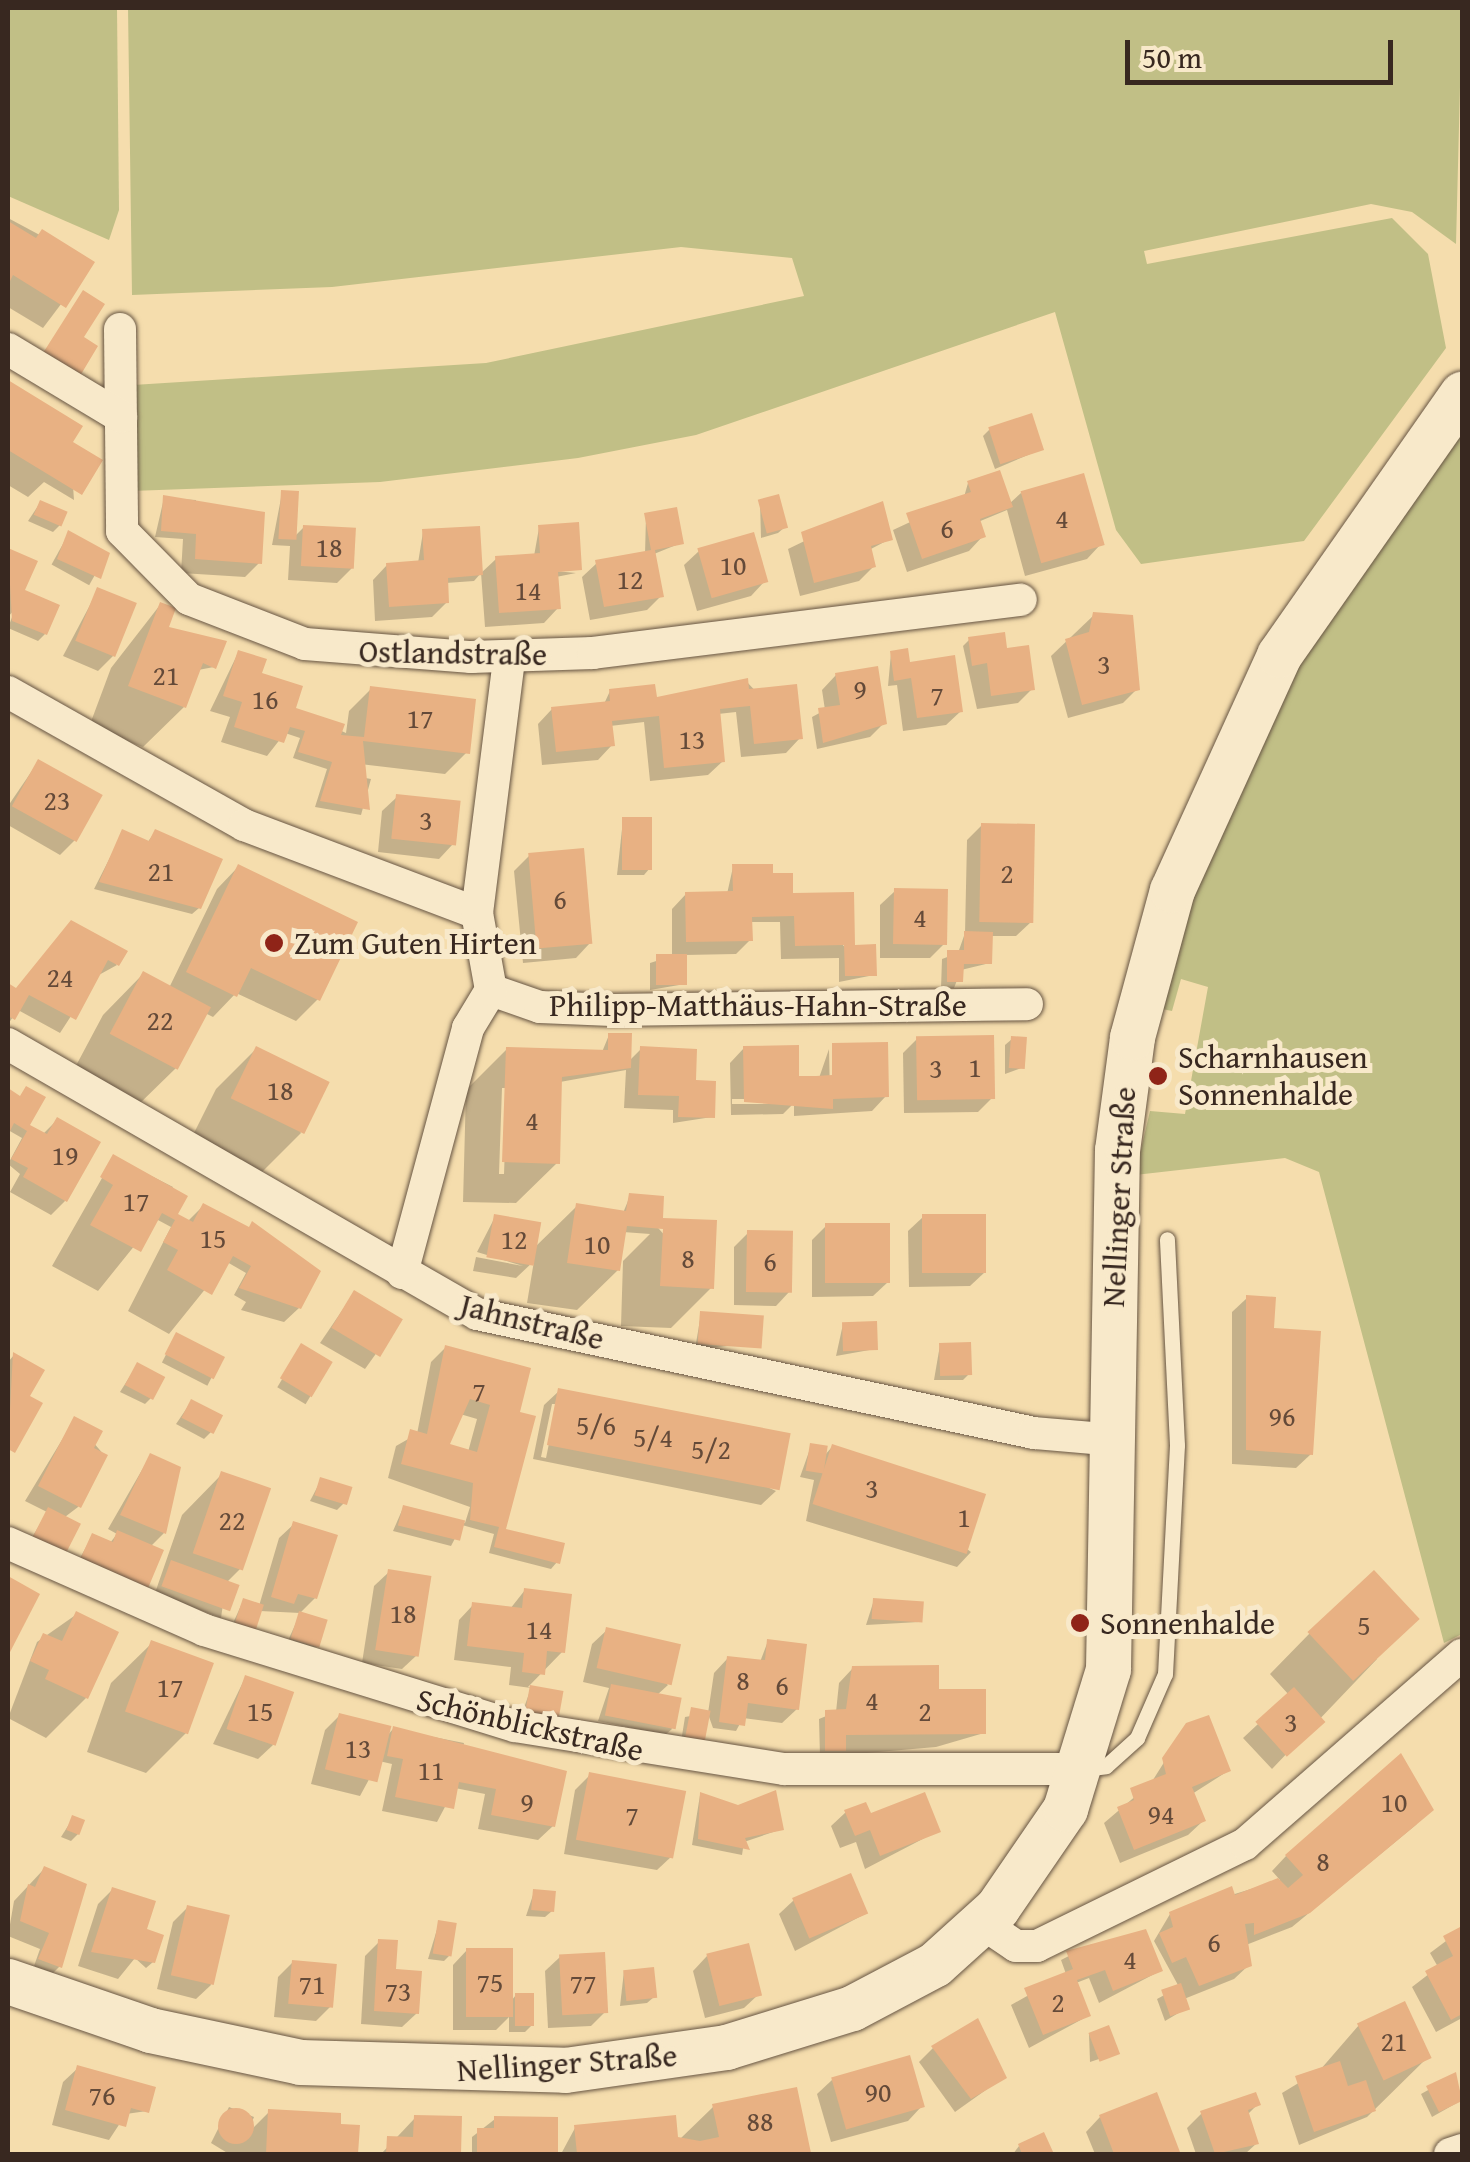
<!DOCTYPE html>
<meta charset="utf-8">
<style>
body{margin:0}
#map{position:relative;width:1470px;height:2162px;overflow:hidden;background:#f5ddad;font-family:"Gentium Book Plus",serif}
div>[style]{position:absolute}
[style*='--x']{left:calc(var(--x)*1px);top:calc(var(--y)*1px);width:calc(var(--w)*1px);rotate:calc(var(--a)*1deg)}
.green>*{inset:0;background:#c1bf86}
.shadow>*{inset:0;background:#0003;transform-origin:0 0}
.building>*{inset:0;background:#e8b183;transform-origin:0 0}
.round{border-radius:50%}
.roads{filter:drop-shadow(0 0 2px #675543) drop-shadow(0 0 2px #675543)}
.lane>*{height:15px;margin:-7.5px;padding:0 7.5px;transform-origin:7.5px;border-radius:7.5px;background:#f8e9ca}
.street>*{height:32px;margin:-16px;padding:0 16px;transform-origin:16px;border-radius:16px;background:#f8e9ca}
.secondary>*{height:45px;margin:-22.5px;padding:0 22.5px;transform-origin:22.5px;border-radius:22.5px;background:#f8e9ca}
.dots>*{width:28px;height:28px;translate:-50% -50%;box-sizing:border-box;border:5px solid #f8e9ca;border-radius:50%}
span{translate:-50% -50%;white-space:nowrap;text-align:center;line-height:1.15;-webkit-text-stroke:10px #f8e9ca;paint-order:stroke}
.number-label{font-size:28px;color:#644a39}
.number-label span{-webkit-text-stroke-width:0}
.street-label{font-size:32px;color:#382820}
.poi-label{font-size:32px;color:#382820}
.left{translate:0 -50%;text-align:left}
.frame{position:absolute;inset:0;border:10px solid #382820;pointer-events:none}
.scale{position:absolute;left:1125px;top:40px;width:268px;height:45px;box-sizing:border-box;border:5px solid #382820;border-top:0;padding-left:12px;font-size:30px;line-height:35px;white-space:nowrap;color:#382820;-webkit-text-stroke:8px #f8e9ca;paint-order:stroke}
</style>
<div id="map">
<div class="green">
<i style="clip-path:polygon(8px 8px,117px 8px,119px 210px,109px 240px,8px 196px)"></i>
<i style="clip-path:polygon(128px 8px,1462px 8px,1456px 244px,1412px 212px,1371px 204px,1144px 251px,1147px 264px,1392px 218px,1428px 254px,1446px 348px,1304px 541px,1141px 564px,1116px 530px,1055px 312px,696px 435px,578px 458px,380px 482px,131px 491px,133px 385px,486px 363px,804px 296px,792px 258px,681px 247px,332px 287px,132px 295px)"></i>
<i style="clip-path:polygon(1462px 425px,1462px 1634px,1444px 1643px,1319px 1172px,1285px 1158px,1135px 1175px,1150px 1111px,1185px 1114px,1208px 987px,1181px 979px,1172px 1011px,1157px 1008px,1184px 913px,1281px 689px)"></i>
</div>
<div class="shadow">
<i style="clip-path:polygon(8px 218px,92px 263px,43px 328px,8px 307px)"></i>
<i style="clip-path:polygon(8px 384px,79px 427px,70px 443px,74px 500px,44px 482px,28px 497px,8px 485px)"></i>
<i style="clip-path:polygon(990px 429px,1042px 449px,995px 469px,983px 436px)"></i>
<i style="clip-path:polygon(968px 483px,1009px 504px,1021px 493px,1101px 544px,1087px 559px,1025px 576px,1007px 510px,978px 522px,983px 536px,969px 551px,907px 572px,893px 530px,964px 497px)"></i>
<i style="clip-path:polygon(282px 493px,293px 538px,304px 527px,352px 568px,337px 583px,288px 580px,290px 546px,272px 545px)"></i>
<i style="clip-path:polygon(164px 498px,196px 500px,195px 510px,259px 563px,245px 577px,181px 573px,183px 539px,155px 537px)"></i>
<i style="clip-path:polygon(760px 501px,785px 527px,778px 533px,761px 538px)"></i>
<i style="clip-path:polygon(40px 503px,60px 525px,53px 532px,28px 521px)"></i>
<i style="clip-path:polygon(881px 504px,890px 539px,869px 550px,874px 566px,859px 581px,800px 596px,788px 549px)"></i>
<i style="clip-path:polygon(646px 516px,681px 543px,654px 554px,661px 596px,647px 610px,590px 620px,582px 577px,597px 563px,645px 554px)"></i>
<i style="clip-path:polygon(539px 528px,580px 569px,545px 570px,576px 573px,556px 577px,558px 608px,544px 623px,485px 627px,481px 573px,474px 581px,446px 583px,447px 602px,432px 617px,375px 621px,373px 580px,387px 565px,418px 563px,423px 532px,480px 574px,496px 559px,534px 556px)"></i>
<i style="left:69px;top:533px;width:43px;height:36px;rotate:29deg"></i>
<i style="clip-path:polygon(8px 551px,35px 562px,22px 592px,45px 634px,38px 641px,8px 628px,15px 609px,8px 617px)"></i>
<i style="clip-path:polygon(699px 551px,765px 581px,751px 596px,697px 611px,684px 565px)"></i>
<i style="clip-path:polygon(98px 590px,113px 656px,98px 671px,63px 656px)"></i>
<i style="clip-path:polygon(160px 605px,165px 631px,214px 667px,198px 670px,184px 707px,143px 747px,89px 727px,111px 668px)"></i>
<i style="clip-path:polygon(1094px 615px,1137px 689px,1123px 703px,1068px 718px,1051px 656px)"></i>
<i style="clip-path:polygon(969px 640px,1004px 651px,1032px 689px,1018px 703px,977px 709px,963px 646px)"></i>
<i style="clip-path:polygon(238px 653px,293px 709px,346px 733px,349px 711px,371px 689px,467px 752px,445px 774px,360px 764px,360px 777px,371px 779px,361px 815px,315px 807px,327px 769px,293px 758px,300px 738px,285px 733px,267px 756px,221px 742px,230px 717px,210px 711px)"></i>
<i style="clip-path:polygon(891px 653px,961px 711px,946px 725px,903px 731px,897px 685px,888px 686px)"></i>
<i style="clip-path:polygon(836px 675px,884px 723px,870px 737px,817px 749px,812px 717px,825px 710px,822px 690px)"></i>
<i style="clip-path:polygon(746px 681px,800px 738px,786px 753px,741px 757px,736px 712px,718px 714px,723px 761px,708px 775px,650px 781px,644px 722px,610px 726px,612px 745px,598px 760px,542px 765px,538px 724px,552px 709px,604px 704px,610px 691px,654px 700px)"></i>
<i style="clip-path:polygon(38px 762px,75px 840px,60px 855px,8px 825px,8px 806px)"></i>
<i style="clip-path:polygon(397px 797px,453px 844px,439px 859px,378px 852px,382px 811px)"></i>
<i style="clip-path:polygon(623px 820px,650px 868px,644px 875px,617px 875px)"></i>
<i style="clip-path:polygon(982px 825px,1031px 922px,1016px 936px,991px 936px,990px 963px,961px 970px,954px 988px,941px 988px,942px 959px,958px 953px,965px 933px,967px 840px)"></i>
<i style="clip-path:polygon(123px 832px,147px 843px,155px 832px,199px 908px,192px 914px,94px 889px)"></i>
<i style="clip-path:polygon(529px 856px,590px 943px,576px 958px,523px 963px,514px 871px)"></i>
<i style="clip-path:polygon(238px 867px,318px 999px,296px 1021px,236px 993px,213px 1017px,205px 1013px,176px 1068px,135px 1108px,71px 1075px,103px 1015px,143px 974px,169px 988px,217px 889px)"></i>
<i style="clip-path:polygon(733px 867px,771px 876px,874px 975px,839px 982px,839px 958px,781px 959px,780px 922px,750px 922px,750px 940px,736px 954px,685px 955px,685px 984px,650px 990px,650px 963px,672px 956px,672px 909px,686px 894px,727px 894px)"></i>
<i style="clip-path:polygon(895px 891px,944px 944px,930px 958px,880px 958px,880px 905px)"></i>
<i style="clip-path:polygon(72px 924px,117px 965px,97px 976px,60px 1033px,18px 1010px,8px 1024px,8px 986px,15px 990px)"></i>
<i style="clip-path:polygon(evenodd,609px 1035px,629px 1061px,641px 1049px,693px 1087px,712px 1117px,673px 1123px,673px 1110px,624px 1108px,626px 1070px,560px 1082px,557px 1163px,516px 1203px,463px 1202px,466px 1090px,507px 1049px,602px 1052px,609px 1035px,502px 1088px,507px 1088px,504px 1174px,499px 1174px,502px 1088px)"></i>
<i style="clip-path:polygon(917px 1039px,992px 1098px,978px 1112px,904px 1113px,903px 1053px)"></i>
<i style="clip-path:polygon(1012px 1039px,1024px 1067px,1005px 1074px,1005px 1045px)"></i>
<i style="clip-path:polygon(evenodd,744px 1048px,797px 1082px,819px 1078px,829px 1049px,830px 1094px,886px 1096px,872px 1111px,794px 1116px,794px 1103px,783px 1114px,731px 1115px,730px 1063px,744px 1048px,732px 1099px,786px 1099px,786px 1104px,732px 1104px,732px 1099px)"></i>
<i style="clip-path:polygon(256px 1049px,301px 1133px,261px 1173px,191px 1139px,216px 1089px)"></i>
<i style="clip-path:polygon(26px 1089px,27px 1126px,42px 1135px,57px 1120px,65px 1201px,51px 1215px,10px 1192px,20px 1174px,8px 1164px,22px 1138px,8px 1130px,8px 1091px,20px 1099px)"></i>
<i style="clip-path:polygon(114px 1157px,173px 1187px,167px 1199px,175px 1215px,187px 1222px,203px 1206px,299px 1308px,284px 1322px,241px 1310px,246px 1302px,234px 1295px,246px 1273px,227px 1262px,169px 1334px,128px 1311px,171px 1227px,156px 1219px,98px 1291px,52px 1266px)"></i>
<i style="clip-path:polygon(630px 1196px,711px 1288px,671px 1328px,621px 1326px,623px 1261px,650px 1234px,623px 1232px,618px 1270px,577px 1310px,527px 1303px,534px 1261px,516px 1278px,473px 1271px,476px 1257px,523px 1266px,477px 1252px,495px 1217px,533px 1249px,577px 1206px,623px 1213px)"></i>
<i style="clip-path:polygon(923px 1217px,985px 1272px,970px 1286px,909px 1287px,908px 1231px)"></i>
<i style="clip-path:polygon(826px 1226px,888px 1282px,873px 1296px,812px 1297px,812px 1240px)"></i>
<i style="clip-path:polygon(748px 1233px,790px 1291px,776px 1306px,734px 1305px,734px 1247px)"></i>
<i style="clip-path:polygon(354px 1293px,400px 1320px,365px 1369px,320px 1343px)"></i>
<i style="clip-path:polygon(1247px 1298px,1311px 1454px,1296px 1468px,1232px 1464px,1232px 1312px)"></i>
<i style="clip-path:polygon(701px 1314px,761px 1343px,695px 1349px)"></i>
<i style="clip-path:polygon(843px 1324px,875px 1349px,836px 1356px)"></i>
<i style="left:176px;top:1335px;width:51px;height:31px;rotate:27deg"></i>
<i style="clip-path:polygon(940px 1345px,969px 1374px,963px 1380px,934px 1380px)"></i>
<i style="left:302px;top:1346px;width:33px;height:48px;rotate:31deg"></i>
<i style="clip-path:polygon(evenodd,445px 1348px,517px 1413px,503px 1531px,557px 1562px,551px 1569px,489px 1553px,494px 1534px,462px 1525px,451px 1546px,393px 1531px,403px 1508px,465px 1523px,470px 1507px,388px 1478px,396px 1446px,417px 1434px,431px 1362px,445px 1348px,460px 1414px,477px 1419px,468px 1452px,446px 1446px,460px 1414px)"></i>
<i style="clip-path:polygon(14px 1355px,27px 1396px,8px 1457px,8px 1362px)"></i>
<i style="clip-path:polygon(137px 1365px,151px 1398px,145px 1404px,120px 1392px)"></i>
<i style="clip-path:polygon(evenodd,559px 1391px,776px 1491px,761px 1505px,533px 1459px,544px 1405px,559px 1391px,552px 1404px,557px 1404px,546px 1458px,541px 1457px,552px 1404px)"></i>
<i style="clip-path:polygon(191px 1402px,211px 1432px,204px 1439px,176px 1424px)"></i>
<i style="clip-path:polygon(74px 1420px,105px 1456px,78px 1507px,27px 1546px,47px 1512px,25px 1501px)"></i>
<i style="clip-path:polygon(811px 1446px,824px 1456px,832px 1447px,971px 1552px,957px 1567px,806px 1521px,814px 1480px,800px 1477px)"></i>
<i style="clip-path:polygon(150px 1456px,178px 1469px,164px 1533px,150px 1547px,73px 1571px,92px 1536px,110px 1543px,117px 1534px,108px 1529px)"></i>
<i style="clip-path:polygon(222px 1474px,241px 1568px,226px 1583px,221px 1618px,155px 1593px,182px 1515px)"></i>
<i style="clip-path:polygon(321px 1480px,344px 1503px,337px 1510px,310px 1501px)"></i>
<i style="clip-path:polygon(294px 1524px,315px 1598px,300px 1613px,260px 1611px,229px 1632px,243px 1601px,259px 1606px,279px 1538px)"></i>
<i style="clip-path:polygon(389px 1572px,417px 1655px,402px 1669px,362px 1663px,374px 1586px)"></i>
<i style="clip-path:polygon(525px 1590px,563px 1651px,528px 1687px,560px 1693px,520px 1719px,531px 1688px,509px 1685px,511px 1667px,454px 1660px,459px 1620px,473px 1605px,510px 1609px)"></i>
<i style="clip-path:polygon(874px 1600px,919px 1622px,866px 1625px)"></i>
<i style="clip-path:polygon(77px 1614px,86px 1698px,46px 1738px,8px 1718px,37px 1642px)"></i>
<i style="clip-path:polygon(300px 1614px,317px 1646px,310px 1652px,286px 1645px)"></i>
<i style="clip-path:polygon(607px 1630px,668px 1685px,657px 1695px,672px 1729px,665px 1735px,598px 1721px,609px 1688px,583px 1682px,592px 1644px)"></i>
<i style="clip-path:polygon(1310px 1633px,1377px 1659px,1272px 1769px,1243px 1738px,1289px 1695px,1270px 1674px)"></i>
<i style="clip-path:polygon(768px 1641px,797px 1709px,782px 1723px,743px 1718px,736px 1731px,713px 1728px,708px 1714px,680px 1748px,685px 1717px,708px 1713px,714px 1673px,728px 1658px,760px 1662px)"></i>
<i style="clip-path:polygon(152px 1643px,186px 1733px,146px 1773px,87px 1752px,111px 1683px)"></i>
<i style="clip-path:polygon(853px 1668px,937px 1691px,984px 1733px,936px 1747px,820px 1757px,819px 1719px,836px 1712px,839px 1683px)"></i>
<i style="clip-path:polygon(245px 1678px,273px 1745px,258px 1759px,213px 1744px)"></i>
<i style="clip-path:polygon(339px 1716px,386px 1737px,393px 1729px,464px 1743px,462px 1753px,553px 1826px,538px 1840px,478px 1829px,485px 1794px,455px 1788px,437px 1822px,382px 1811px,392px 1764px,379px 1761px,360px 1796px,311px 1784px,325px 1730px)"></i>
<i style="clip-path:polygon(1187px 1726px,1228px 1771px,1192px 1794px,1203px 1821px,1188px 1835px,1120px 1863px,1104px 1823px,1151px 1783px)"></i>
<i style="clip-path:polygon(590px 1775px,672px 1856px,657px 1870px,564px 1854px,575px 1790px)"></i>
<i style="clip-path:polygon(700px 1795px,782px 1829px,744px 1842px,742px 1855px,692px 1845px)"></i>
<i style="clip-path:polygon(846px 1812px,869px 1816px,938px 1831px,865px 1869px,856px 1842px,840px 1848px,831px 1826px)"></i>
<i style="clip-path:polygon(73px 1818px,78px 1834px,71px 1841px,61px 1837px)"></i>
<i style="clip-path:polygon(1417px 1824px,1292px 1927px,1246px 1945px,1249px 1965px,1234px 1979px,1184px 1999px,1187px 2008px,1165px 2021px,1157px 1999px,1179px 1987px,1154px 1941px,1170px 1914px,1280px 1880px,1272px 1871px,1286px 1856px)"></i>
<i style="clip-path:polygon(44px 1869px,60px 1966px,53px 1973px,34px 1966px,40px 1949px,8px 1936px,14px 1901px)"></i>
<i style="clip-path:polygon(112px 1890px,153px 1962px,146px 1968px,135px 1958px,118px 1979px,78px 1966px,98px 1904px)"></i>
<i style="clip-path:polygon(534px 1892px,552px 1911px,545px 1917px,526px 1916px)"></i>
<i style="clip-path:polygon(794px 1900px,865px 1914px,795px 1951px,779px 1914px)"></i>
<i style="clip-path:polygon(188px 1907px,211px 1985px,196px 1999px,157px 1989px,173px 1922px)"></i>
<i style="clip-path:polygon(439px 1923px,450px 1955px,444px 1961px,428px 1959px)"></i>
<i style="clip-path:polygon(1462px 1929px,1462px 2018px,1436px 2032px,1412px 1987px,1438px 1967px,1430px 1953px)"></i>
<i style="clip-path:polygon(379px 1942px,417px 2013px,402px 2027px,361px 2024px,365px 1956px)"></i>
<i style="clip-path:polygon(1092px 1944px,1160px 1971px,1099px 2003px,1089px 1978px,1076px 1983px,1088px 2016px,1029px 2048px,1011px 2005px,1066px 1974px,1061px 1960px)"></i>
<i style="clip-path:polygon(467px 1950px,511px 2001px,516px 1995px,532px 2025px,525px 2032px,509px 2032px,509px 2017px,496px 2030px,453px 2030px,453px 1965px)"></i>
<i style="clip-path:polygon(707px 1956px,759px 1994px,744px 2008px,705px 2018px,693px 1971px)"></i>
<i style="clip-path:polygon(560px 1957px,605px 2012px,591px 2026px,548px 2028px,545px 1971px)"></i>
<i style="clip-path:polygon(293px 1962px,330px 2007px,316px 2021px,274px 2017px,278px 1977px)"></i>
<i style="clip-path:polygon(624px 1971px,654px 1997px,647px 2003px,620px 2006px)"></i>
<i style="clip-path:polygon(1359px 2025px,1428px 2057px,1367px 2117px,1299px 2145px,1282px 2093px,1320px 2070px)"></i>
<i style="clip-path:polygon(1089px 2034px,1117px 2053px,1090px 2062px)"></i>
<i style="clip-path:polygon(933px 2048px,1004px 2077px,955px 2112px,919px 2062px)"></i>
<i style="clip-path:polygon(78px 2068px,147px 2111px,126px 2114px,109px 2140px,52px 2125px,63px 2082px)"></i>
<i style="clip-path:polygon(1455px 2075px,1462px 2100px,1432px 2117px,1421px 2094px)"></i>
<i style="clip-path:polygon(832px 2080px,922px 2106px,908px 2121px,831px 2142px,817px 2094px)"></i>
<i style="clip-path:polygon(1258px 2104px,1247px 2115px,1257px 2143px,1245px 2154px,1196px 2154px,1187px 2128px,1202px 2113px)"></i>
<i style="clip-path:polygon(229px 2107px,254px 2117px,247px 2134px,269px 2112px,357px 2128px,356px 2154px,229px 2154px,211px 2143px)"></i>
<i style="clip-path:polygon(713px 2107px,808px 2152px,561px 2154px,575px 2128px,680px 2139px)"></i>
<i style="clip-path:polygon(1100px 2117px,1177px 2152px,1095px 2154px,1086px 2132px)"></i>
<i style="clip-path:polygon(415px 2118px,459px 2119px,458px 2154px,381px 2154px)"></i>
<i style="clip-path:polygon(495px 2119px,555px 2119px,555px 2154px,472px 2154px,472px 2137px)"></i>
<i style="clip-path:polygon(1043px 2136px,1051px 2154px,1013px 2154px,1019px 2146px)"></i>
</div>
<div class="building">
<i style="clip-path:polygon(8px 221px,36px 238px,42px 229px,95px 262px,66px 308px,13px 275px,8px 285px)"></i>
<i style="clip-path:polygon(83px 290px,105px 304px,84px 337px,98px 346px,80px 376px,43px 353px)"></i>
<i style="clip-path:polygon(8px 380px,83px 426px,73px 442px,103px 460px,82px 495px,8px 450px)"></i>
<i style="left:1032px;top:413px;width:39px;height:46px;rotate:72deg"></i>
<i style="clip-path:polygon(1000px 470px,1013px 507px,980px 519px,986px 537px,922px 559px,906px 513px,971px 492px,967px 481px)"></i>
<i style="left:1084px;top:473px;width:75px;height:66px;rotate:74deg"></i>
<i style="left:281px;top:490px;width:18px;height:49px;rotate:3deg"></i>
<i style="left:779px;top:494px;width:35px;height:22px;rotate:75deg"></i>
<i style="clip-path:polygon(163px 495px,265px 512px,262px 564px,195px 559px,196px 534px,161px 531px)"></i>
<i style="left:40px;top:500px;width:30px;height:16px;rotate:23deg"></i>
<i style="clip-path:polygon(883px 501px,893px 540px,871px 546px,876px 567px,814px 583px,801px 532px)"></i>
<i style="clip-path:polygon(677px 507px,684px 544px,655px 550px,664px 597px,604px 607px,595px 560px,651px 550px,644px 513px)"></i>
<i style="clip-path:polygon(579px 522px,582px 570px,558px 572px,561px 609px,499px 613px,495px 556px,540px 553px,538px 525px)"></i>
<i style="left:303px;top:525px;width:53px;height:41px;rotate:3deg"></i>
<i style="clip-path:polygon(480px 526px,483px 575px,448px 578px,449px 603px,389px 607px,386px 563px,424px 560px,422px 529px)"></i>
<i style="clip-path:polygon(68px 530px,110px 553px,101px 579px,57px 559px)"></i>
<i style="left:754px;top:532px;width:52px;height:59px;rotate:74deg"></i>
<i style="clip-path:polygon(8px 548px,38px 561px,25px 590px,60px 605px,47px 635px,12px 621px)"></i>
<i style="left:97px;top:587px;width:43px;height:58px;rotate:22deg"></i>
<i style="clip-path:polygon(160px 602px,176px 608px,169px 627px,227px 641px,216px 669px,203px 663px,186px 708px,128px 686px)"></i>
<i style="clip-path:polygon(1093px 612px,1133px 615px,1140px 690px,1082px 705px,1065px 639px,1089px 632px)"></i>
<i style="clip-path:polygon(1005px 632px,1007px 648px,1029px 645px,1035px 690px,991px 696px,987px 663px,972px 666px,968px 637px)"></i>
<i style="clip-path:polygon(908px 648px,910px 662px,955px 655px,963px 712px,917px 718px,911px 678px,894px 681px,890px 651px)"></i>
<i style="clip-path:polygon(238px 650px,267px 659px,262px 673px,303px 686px,296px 708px,345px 724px,341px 735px,364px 737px,370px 686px,476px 699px,470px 754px,363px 741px,370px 810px,320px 801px,332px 762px,298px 752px,305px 731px,290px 727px,284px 743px,234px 727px,242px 702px,223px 696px)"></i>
<i style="clip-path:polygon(878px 666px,887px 724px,823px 743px,818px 708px,840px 705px,835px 673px)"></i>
<i style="clip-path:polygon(748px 678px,749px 689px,797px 684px,803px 739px,754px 744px,750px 706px,720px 709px,725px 762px,664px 768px,659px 716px,612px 721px,615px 746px,556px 752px,551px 707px,610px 701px,609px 689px,655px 684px,657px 697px)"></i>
<i style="left:38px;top:759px;width:74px;height:54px;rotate:29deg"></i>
<i style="left:396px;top:794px;width:65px;height:45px;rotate:6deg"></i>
<i style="left:622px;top:817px;width:30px;height:53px"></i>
<i style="left:981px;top:823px;width:54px;height:99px;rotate:1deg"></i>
<i style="clip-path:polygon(122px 829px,149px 841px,155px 829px,223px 859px,201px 909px,99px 882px)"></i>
<i style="left:584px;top:848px;width:96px;height:56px;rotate:85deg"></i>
<i style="clip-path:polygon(238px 864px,358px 922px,320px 1001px,251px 968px,237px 997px,186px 972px)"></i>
<i style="clip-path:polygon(732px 864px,773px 864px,773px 873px,793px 873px,793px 893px,854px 892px,855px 945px,876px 944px,877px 976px,845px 976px,844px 945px,795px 946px,794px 916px,752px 917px,753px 941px,686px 942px,685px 892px,733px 891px)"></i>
<i style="left:894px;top:888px;width:54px;height:56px;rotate:1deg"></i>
<i style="clip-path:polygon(71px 920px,128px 951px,119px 966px,108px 960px,76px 1020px,29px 995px,15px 1020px,8px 1016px,8px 983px,16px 988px)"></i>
<i style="clip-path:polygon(964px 931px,993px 932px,992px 964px,964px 964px,963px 982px,947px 982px,947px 950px,964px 950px)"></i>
<i style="left:656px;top:954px;width:31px;height:31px"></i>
<i style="left:143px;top:971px;width:77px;height:71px;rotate:28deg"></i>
<i style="clip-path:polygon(608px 1033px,632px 1033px,631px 1068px,562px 1077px,560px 1164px,502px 1162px,506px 1047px,608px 1050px)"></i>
<i style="left:994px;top:1035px;width:64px;height:78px;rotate:89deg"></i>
<i style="left:1011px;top:1036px;width:16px;height:32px;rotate:4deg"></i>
<i style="clip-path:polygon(888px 1042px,889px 1097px,833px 1099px,833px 1109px,744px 1102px,743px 1046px,799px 1045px,799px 1076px,816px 1076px,832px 1075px,832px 1043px)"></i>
<i style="left:256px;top:1046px;width:82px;height:58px;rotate:26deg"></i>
<i style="clip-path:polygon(640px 1046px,697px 1049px,696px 1080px,716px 1081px,715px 1118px,678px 1117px,679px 1096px,638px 1095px)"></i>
<i style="clip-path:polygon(26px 1086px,46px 1097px,30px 1125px,47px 1134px,57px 1117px,101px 1142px,67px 1202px,23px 1177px,28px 1168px,11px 1159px,27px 1131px,14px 1123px,8px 1135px,8px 1088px,20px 1096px)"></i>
<i style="clip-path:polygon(113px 1154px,188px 1196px,178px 1214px,193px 1222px,203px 1203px,249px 1227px,252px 1221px,321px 1271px,301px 1309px,239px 1288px,251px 1266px,233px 1256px,212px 1295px,167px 1270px,178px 1250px,163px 1242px,175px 1220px,162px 1213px,141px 1252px,90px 1225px,113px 1185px,100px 1177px)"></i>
<i style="clip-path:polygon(629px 1193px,664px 1196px,663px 1218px,717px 1220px,714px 1289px,660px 1286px,663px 1229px,627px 1226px,620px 1271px,567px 1263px,576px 1203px,626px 1211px)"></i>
<i style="left:494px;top:1214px;width:48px;height:44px;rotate:10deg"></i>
<i style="left:922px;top:1214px;width:64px;height:59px"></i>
<i style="left:825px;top:1223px;width:65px;height:60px"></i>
<i style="left:747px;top:1230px;width:46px;height:62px;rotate:1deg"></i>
<i style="left:354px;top:1290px;width:57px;height:44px;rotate:31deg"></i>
<i style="clip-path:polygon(1246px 1295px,1276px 1297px,1274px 1328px,1321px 1331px,1313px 1455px,1246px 1450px)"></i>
<i style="left:700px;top:1311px;width:64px;height:33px;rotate:4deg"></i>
<i style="left:877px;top:1321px;width:29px;height:35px;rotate:88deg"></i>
<i style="left:176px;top:1332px;width:55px;height:25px;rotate:27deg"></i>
<i style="left:971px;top:1342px;width:33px;height:32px;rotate:88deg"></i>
<i style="left:301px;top:1343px;width:37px;height:41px;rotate:31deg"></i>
<i style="clip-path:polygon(evenodd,445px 1345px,531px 1368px,520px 1412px,536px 1416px,506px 1529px,565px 1543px,560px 1564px,494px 1547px,499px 1527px,470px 1520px,473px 1483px,401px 1464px,410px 1429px,427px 1434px,445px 1345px,470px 1399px,490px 1405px,477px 1452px,450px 1444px,470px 1399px)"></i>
<i style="clip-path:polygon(13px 1352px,45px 1370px,30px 1396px,43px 1403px,15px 1453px,8px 1449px)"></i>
<i style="left:137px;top:1362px;width:32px;height:26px;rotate:28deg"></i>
<i style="left:558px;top:1388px;width:237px;height:58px;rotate:11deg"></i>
<i style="left:191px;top:1399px;width:36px;height:21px;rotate:27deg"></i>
<i style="clip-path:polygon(74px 1416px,103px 1431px,94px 1448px,108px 1455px,81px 1508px,38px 1486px)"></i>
<i style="left:810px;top:1443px;width:18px;height:28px;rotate:9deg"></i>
<i style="left:832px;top:1444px;width:162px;height:63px;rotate:18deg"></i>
<i style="clip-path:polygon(150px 1453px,181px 1467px,166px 1534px,120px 1515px)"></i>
<i style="left:221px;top:1471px;width:53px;height:87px;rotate:19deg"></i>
<i style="left:320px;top:1477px;width:34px;height:19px;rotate:17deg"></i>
<i style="left:403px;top:1505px;width:64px;height:21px;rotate:14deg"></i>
<i style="left:48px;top:1507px;width:37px;height:36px;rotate:27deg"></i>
<i style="clip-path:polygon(293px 1521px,338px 1535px,317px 1599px,298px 1594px,294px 1604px,271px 1597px)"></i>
<i style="clip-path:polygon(117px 1530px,164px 1550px,146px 1593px,78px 1564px,92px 1533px,113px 1542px)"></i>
<i style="left:171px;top:1560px;width:73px;height:28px;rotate:20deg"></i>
<i style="left:388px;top:1569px;width:44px;height:82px;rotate:9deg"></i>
<i style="left:1374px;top:1570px;width:67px;height:91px;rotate:47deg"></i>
<i style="clip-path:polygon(8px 1576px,40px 1594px,8px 1656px)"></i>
<i style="clip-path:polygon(524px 1588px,572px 1594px,565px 1653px,547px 1651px,545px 1675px,522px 1672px,524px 1653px,467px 1646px,472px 1602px,522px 1608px)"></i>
<i style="left:243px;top:1598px;width:22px;height:29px;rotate:18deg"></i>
<i style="left:873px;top:1598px;width:51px;height:21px;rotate:4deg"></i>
<i style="clip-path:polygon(76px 1611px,119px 1632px,88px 1699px,45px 1679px,49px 1670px,30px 1661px,43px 1633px,62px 1641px)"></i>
<i style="left:299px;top:1611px;width:30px;height:29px;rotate:17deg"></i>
<i style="left:606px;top:1627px;width:77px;height:42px;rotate:13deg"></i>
<i style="clip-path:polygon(767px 1639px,807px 1644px,799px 1710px,748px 1703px,745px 1726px,719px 1722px,727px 1656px,765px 1660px)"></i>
<i style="left:151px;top:1640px;width:67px;height:76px;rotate:20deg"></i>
<i style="clip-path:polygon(939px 1665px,939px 1689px,986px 1689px,986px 1734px,846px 1735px,846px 1751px,825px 1751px,825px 1710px,846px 1709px,852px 1666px)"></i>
<i style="left:245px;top:1675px;width:52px;height:57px;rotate:19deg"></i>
<i style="left:611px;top:1684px;width:72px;height:32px;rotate:11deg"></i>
<i style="left:530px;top:1685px;width:34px;height:28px;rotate:10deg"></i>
<i style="left:1294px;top:1687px;width:47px;height:52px;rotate:48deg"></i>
<i style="left:691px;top:1707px;width:20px;height:36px;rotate:11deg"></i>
<i style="left:339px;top:1713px;width:54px;height:58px;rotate:14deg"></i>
<i style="clip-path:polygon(1209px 1715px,1231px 1771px,1192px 1787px,1206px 1821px,1134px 1850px,1117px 1807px,1134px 1800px,1130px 1788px,1166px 1774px,1162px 1758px,1186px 1723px)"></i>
<i style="clip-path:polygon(393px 1726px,567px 1771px,555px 1827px,491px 1815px,496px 1789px,459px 1782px,454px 1809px,395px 1797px,403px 1759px,387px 1756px)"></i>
<i style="clip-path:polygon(1401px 1753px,1434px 1810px,1310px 1913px,1254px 1935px,1254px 1923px,1245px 1924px,1252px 1966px,1199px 1986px,1186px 1957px,1172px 1963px,1159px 1933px,1173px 1927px,1169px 1912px,1232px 1886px,1235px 1895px,1278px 1878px,1288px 1888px,1303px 1875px,1285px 1855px)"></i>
<i style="left:589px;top:1772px;width:99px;height:69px;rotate:11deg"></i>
<i style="clip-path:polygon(776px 1790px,784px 1830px,745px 1838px,750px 1850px,698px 1839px,700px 1792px,738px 1805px)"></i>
<i style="clip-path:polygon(925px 1792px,941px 1832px,880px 1856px,870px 1830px,855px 1836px,844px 1810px,866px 1802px,871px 1813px)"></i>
<i style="left:72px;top:1815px;width:14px;height:16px;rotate:21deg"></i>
<i style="clip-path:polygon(44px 1866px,87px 1884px,62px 1968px,38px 1959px,49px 1933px,20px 1921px,28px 1884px,35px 1887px)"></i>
<i style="left:851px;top:1873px;width:44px;height:64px;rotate:67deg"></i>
<i style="clip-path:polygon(112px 1887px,156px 1901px,147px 1929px,164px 1935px,155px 1963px,91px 1952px)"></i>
<i style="left:533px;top:1889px;width:23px;height:21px;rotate:5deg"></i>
<i style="left:187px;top:1905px;width:44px;height:72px;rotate:13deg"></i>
<i style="left:438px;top:1920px;width:19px;height:34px;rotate:9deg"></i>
<i style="clip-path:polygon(1462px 1926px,1462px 2014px,1451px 2020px,1425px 1971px,1453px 1956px,1443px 1936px)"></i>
<i style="clip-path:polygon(1146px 1929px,1163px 1971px,1113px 1991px,1105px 1970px,1077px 1980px,1091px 2016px,1043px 2035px,1024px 1988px,1073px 1969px,1066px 1951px)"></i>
<i style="clip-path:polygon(378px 1939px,398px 1940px,396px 1969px,422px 1971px,419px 2014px,374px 2011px)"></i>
<i style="left:749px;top:1943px;width:54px;height:44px;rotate:76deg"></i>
<i style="left:466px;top:1948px;width:47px;height:69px"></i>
<i style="left:605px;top:1952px;width:61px;height:46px;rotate:87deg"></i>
<i style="left:292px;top:1960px;width:45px;height:44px;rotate:5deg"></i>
<i style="left:654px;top:1967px;width:31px;height:31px;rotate:84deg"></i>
<i style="left:1181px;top:1983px;width:28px;height:21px;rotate:71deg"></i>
<i style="left:515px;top:1993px;width:19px;height:33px"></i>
<i style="left:1405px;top:2001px;width:63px;height:53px;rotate:65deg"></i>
<i style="clip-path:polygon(978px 2018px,1007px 2078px,971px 2099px,931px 2046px)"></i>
<i style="left:1109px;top:2025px;width:31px;height:22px;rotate:69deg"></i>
<i style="left:910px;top:2055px;width:54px;height:82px;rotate:74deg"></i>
<i style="clip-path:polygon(1340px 2061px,1348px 2086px,1366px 2080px,1376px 2111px,1314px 2132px,1295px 2076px)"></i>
<i style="clip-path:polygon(77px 2065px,156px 2087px,149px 2113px,131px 2108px,126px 2127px,65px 2110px)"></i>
<i style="clip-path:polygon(1456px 2072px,1462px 2101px,1439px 2112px,1426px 2086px)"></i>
<i style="clip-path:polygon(797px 2087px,811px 2153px,577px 2154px,574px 2125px,676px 2115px,678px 2137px,700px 2141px,719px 2137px,712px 2104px)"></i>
<i style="clip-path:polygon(1157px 2092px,1180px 2152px,1114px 2154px,1099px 2115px)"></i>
<i style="clip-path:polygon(1256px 2092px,1261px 2105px,1248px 2110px,1259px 2144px,1215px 2154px,1200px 2111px)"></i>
<i class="round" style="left:218px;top:2108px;width:36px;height:36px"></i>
<i style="clip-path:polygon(268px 2109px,341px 2113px,341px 2124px,360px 2125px,358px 2154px,266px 2154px)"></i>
<i style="clip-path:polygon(414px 2115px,462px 2116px,461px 2154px,386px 2154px,387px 2136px,413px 2137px)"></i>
<i style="clip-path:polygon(494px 2116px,558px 2117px,558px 2154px,477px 2154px,477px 2128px,494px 2128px)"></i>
<i style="clip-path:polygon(1044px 2132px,1054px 2154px,1022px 2154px,1018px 2144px)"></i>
</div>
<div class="roads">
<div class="lane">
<i style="--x:1083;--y:1769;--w:23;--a:-7"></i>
<i style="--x:1106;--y:1766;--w:42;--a:-42.1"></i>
<i style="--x:1137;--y:1738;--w:70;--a:-66.4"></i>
<i style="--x:1165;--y:1674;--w:229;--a:-87"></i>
<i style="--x:1177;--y:1445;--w:206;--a:-92.8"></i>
</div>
<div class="street">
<i style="--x:120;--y:329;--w:202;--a:89.4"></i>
<i style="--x:122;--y:531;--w:95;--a:45.4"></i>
<i style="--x:189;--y:599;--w:124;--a:21.2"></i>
<i style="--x:305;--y:644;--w:167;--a:4.5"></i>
<i style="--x:471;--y:657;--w:122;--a:-1.9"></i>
<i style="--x:593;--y:653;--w:431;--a:-7.1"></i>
<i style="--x:8;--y:349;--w:132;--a:31"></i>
<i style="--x:8;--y:692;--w:271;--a:29.4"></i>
<i style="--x:244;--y:825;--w:249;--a:20.7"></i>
<i style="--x:491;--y:990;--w:52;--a:19.1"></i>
<i style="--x:540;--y:1007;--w:72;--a:2.4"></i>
<i style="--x:612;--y:1010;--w:415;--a:-0.8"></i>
<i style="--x:8;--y:1044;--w:541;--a:29.93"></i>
<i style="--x:477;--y:1314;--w:570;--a:12.06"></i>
<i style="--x:1034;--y:1433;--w:81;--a:4.9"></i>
<i style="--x:402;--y:1273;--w:254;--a:-74.9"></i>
<i style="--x:468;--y:1028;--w:44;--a:-58.8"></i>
<i style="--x:491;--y:990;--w:78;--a:-100.3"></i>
<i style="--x:477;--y:913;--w:257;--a:-82.8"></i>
<i style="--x:8;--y:1543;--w:214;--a:23.9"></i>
<i style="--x:204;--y:1630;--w:325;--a:17.2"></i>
<i style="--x:515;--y:1726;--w:272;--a:9.1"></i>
<i style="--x:784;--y:1769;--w:296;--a:0"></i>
<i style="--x:982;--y:1923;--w:41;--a:34.1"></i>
<i style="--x:1016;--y:1946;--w:21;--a:0"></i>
<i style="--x:1037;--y:1946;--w:232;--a:-26.1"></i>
<i style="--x:1245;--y:1844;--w:288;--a:-41.1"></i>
<i style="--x:1450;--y:2154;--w:13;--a:-18"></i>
</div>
<div class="secondary">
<i style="--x:8;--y:1981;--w:150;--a:19"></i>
<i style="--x:150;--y:2030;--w:153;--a:12"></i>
<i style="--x:300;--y:2062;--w:265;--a:1.7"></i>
<i style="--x:565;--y:2070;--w:163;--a:-8.1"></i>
<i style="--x:726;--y:2047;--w:132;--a:-17.2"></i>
<i style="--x:852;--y:2008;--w:94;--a:-27.9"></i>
<i style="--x:935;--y:1964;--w:84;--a:-42.1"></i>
<i style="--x:997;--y:1908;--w:120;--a:-55.5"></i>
<i style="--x:1065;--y:1809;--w:146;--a:-72.9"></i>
<i style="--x:1108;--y:1669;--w:519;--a:-89.01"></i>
<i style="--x:1117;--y:1150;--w:114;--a:-82.4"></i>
<i style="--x:1132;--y:1037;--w:152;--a:-74.8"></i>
<i style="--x:1172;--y:890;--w:258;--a:-65.5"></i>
<i style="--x:1279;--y:655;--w:319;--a:-55"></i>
</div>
</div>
<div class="dots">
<i style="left:274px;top:943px;background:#8f2418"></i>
<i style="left:1158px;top:1076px;background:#8f2418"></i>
<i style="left:1080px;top:1623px;background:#8f2418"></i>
</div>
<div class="number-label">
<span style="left:1062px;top:518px">4</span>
<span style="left:947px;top:528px">6</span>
<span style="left:329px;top:547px">18</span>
<span style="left:733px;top:565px">10</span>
<span style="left:630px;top:579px">12</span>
<span style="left:528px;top:590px">14</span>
<span style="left:1104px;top:664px">3</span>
<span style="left:166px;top:675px">21</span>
<span style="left:860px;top:689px">9</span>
<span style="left:937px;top:695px">7</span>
<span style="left:265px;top:699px">16</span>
<span style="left:420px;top:718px">17</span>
<span style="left:692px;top:739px">13</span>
<span style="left:57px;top:800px">23</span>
<span style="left:426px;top:820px">3</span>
<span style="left:161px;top:871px">21</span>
<span style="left:1007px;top:873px">2</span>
<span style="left:560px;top:899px">6</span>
<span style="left:920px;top:917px">4</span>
<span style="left:60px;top:977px">24</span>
<span style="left:160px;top:1020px">22</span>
<span style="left:975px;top:1067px">1</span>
<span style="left:936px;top:1068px">3</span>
<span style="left:280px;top:1090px">18</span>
<span style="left:532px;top:1120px">4</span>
<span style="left:65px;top:1155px">19</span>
<span style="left:136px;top:1201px">17</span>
<span style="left:213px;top:1238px">15</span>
<span style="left:514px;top:1239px">12</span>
<span style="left:597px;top:1244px">10</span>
<span style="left:688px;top:1258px">8</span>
<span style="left:770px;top:1261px">6</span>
<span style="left:479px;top:1391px">7</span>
<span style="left:1282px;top:1416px">96</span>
<span style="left:596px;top:1425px">5/6</span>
<span style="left:653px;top:1437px">5/4</span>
<span style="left:711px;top:1449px">5/2</span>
<span style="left:872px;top:1488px">3</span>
<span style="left:964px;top:1517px">1</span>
<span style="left:232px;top:1520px">22</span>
<span style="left:403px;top:1613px">18</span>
<span style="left:1364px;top:1625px">5</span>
<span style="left:539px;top:1629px">14</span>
<span style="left:743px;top:1680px">8</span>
<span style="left:782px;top:1685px">6</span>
<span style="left:170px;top:1687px">17</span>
<span style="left:872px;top:1700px">4</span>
<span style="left:260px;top:1711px">15</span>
<span style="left:925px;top:1711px">2</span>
<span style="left:1291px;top:1722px">3</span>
<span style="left:358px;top:1748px">13</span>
<span style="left:431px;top:1770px">11</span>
<span style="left:527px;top:1802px">9</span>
<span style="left:1394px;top:1802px">10</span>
<span style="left:1161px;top:1814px">94</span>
<span style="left:632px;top:1815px">7</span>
<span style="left:1323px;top:1861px">8</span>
<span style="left:1214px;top:1942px">6</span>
<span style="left:1130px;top:1959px">4</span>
<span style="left:490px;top:1982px">75</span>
<span style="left:583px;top:1983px">77</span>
<span style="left:312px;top:1984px">71</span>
<span style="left:398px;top:1991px">73</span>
<span style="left:1058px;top:2002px">2</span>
<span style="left:1394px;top:2041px">21</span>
<span style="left:878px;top:2092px">90</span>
<span style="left:102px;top:2095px">76</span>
<span style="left:760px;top:2121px">88</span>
</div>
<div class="street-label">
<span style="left:453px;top:653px;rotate:1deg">Ostlandstraße</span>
<span style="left:758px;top:1005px">Philipp-Matthäus-Hahn-Straße</span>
<span style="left:1119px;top:1197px;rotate:-87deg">Nellinger Straße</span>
<span style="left:532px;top:1322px;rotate:14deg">Jahnstraße</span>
<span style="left:530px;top:1725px;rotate:13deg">Schönblickstraße</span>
<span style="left:567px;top:2063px;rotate:-4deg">Nellinger Straße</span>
</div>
<div class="poi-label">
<span class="left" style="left:294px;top:943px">Zum Guten Hirten</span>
<span class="left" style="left:1178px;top:1076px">Scharnhausen<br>Sonnenhalde</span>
<span class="left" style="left:1100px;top:1623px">Sonnenhalde</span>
</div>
<div class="frame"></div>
<div class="scale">50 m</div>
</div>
